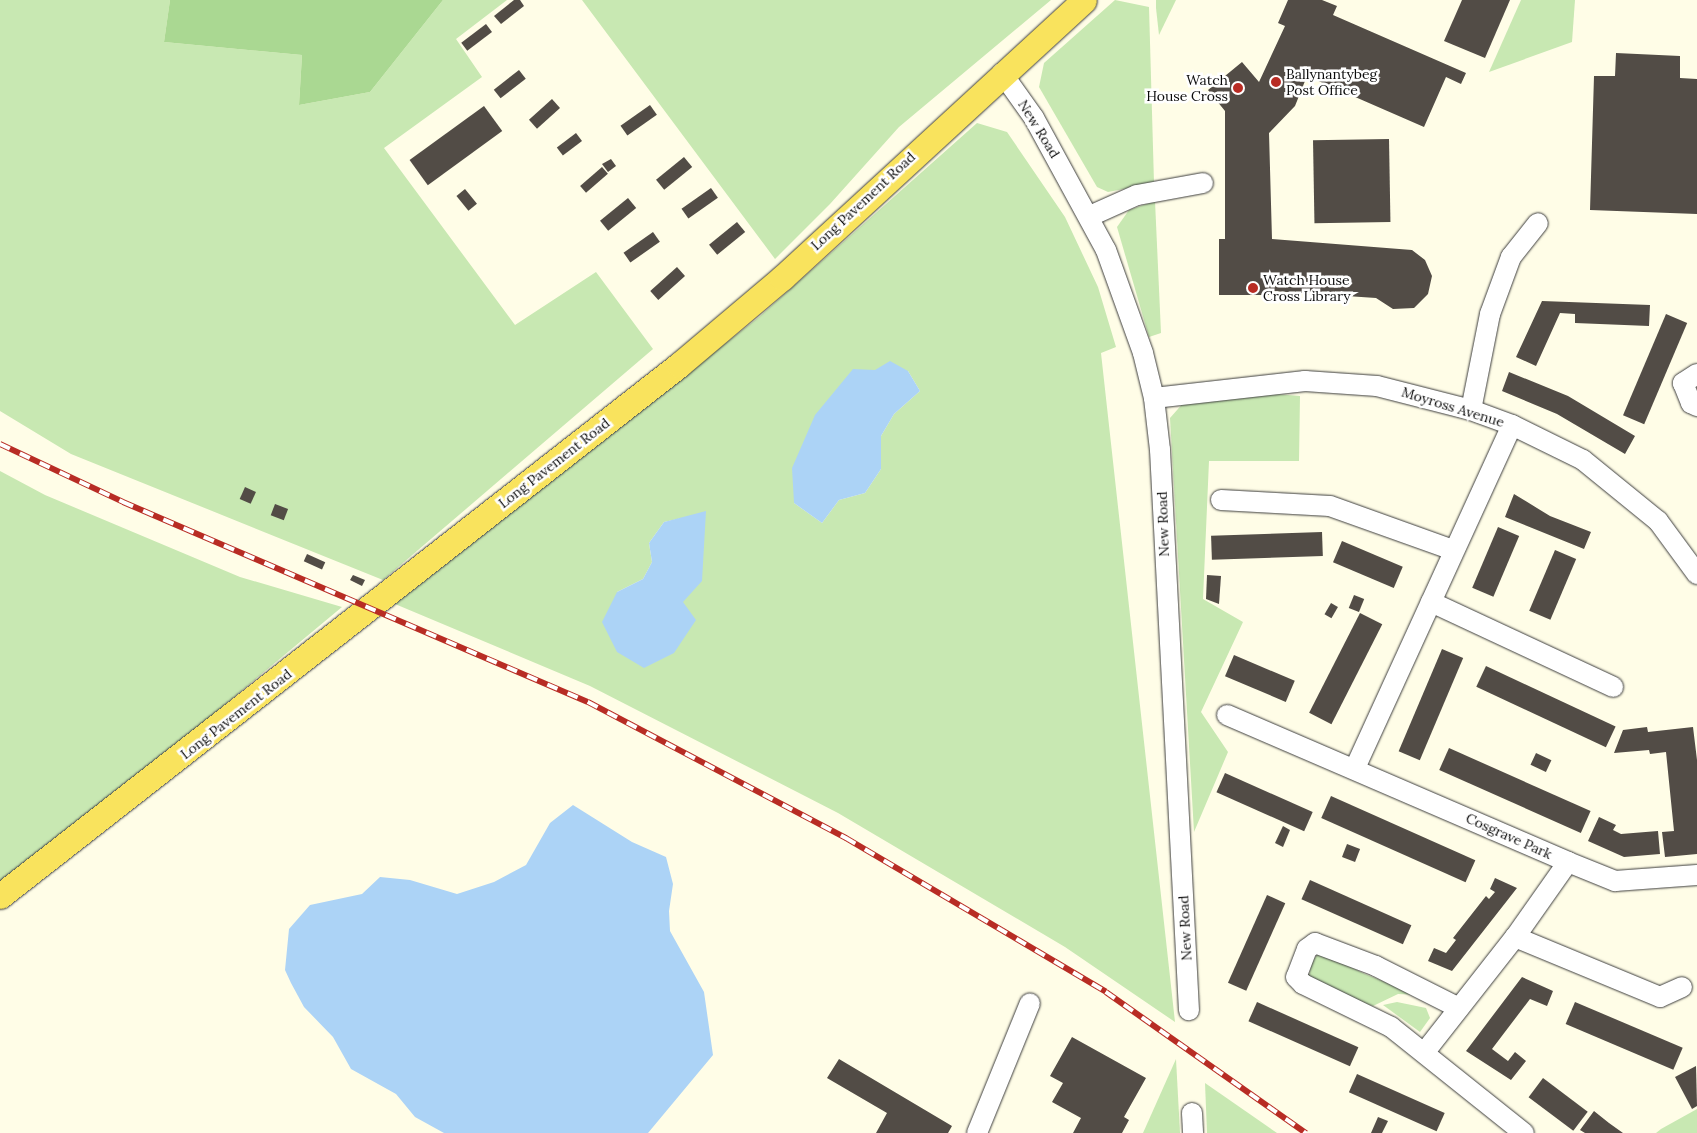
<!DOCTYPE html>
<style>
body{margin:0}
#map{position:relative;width:1697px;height:1133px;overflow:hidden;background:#fffde7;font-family:Lora,serif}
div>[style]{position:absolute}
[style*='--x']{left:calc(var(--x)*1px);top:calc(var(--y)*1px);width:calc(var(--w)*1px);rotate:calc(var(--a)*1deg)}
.green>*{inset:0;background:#c8e8b2}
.forest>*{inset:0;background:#aad892}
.water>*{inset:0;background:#acd3f6}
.building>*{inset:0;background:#524c46;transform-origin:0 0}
.roads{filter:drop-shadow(0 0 1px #3d3d3d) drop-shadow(0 0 1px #3d3d3d)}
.minor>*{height:20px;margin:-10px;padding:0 10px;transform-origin:10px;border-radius:10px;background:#fff}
.major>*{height:25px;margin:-12.5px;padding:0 12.5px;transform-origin:12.5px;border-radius:12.5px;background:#f9e35d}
.rail>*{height:5.5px;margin-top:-2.75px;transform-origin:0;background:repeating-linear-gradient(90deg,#fff 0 11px,#b82c24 0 22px);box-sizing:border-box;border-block:1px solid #b82c24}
.dots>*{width:14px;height:14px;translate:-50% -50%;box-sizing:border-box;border:2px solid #fff;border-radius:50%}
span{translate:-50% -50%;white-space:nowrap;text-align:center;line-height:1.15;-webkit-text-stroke:5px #fff;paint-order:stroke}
.poi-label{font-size:14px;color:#0a0a0a}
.left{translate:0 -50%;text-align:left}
.right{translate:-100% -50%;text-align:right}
.street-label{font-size:14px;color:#0a0a0a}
</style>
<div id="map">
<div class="green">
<i style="clip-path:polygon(0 0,170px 0,164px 42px,302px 55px,299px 105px,370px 92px,443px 0,507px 0,456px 39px,482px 77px,384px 148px,515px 325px,596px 272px,653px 349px,383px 580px,71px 454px,0 411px)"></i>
<i style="clip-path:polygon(582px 0,1051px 0,899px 127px,830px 204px,775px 259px)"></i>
<i style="clip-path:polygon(1115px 0,1149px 7px,1154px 183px,1108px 192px,1097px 187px,1039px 87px,1044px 63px)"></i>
<i style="clip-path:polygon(1156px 0,1176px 0,1159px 35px,1156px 8px)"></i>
<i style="clip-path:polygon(1521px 0,1575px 0,1572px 42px,1489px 72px)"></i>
<i style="clip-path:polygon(evenodd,977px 123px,1007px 132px,1065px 217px,1098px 287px,1116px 347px,1101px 353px,1175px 1022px,1065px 947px,838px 813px,590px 686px,395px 604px,759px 317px,977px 123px,908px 371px,920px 391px,894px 414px,881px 436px,881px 469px,865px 493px,839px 500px,822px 523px,794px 503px,908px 371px,977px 123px,682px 518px,683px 602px,617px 592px,643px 579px,652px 562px,649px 543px,664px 522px,682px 518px)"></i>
<i style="clip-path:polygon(1155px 201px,1161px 333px,1149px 337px,1117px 227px,1129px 210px)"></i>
<i style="clip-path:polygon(1265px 393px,1300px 396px,1299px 461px,1209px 461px,1203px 599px,1243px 622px,1201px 712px,1228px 752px,1194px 832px,1170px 418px,1185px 401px)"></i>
<i style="clip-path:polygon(0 471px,45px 495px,240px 577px,342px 607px,150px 767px,0 882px)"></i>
<i style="clip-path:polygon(1320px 952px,1365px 974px,1418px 995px,1398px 994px,1373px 1006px,1356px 1001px,1309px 976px,1312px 961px)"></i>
<i style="clip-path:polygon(1397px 1002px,1426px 1008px,1430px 1018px,1420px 1032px,1383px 1005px)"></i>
<i style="clip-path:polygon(1176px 1059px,1180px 1133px,1143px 1133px)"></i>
<i style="clip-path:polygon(1205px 1083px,1277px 1133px,1207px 1133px)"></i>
<i style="clip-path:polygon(1697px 1109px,1697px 1133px,1656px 1133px,1661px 1129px)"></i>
</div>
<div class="forest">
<i style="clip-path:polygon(170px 0,443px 0,370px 92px,299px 105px,302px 55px,164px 42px)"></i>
</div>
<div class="water">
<i style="clip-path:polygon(890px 361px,908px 371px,920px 391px,894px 414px,881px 436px,881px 469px,865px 493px,839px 500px,822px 523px,794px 503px,792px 468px,815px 415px,853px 369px,875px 370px)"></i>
<i style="clip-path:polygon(706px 511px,702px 581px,683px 602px,696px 620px,674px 653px,644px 668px,617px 652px,602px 622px,617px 592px,643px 579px,652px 562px,649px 543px,664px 522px)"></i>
<i style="clip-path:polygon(573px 805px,632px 842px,666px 857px,673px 884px,669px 911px,670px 931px,704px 992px,713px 1055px,648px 1133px,444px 1133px,415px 1117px,396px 1094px,351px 1069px,333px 1037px,304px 1007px,291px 983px,285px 970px,289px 929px,310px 905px,362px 894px,380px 877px,410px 880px,457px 894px,494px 882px,526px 865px,550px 823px)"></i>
</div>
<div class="building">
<i style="clip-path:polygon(514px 0,520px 0,524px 6px,501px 24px,494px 16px)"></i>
<i style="clip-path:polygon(1288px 0,1322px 0,1337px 6px,1333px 15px,1466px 73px,1461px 84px,1446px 77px,1424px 127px,1307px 76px,1295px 106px,1269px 133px,1272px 239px,1412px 250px,1425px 260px,1432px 276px,1428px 294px,1414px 308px,1393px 309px,1376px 298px,1272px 291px,1272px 295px,1219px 295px,1219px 239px,1225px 239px,1225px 111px,1208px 90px,1242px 62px,1259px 82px,1285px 26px,1278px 23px)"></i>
<i style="clip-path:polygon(1462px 0,1510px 0,1485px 58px,1444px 41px)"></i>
<i style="left:486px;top:24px;width:10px;height:31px;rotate:53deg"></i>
<i style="clip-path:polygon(1616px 53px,1680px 56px,1680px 78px,1697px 79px,1697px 214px,1590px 210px,1594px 76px,1615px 76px)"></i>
<i style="left:519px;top:70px;width:11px;height:32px;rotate:52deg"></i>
<i style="left:552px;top:99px;width:12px;height:31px;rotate:48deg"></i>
<i style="left:650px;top:105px;width:12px;height:36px;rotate:55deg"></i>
<i style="left:484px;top:106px;width:31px;height:92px;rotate:54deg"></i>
<i style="left:576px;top:133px;width:10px;height:24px;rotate:53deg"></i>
<i style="left:1389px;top:139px;width:83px;height:76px;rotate:89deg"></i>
<i style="left:684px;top:157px;width:13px;height:36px;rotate:51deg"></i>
<i style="clip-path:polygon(611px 159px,616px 166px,608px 172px,602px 164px)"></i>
<i style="left:602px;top:167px;width:9px;height:29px;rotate:49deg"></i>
<i style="left:711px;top:188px;width:12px;height:36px;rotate:55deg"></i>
<i style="left:465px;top:189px;width:19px;height:11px;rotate:51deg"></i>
<i style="left:628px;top:198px;width:13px;height:36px;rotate:51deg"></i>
<i style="left:737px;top:222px;width:13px;height:36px;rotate:51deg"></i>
<i style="left:653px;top:232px;width:12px;height:36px;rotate:55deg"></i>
<i style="left:677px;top:267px;width:12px;height:36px;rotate:48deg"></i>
<i style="clip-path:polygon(1542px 301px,1650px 305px,1649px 326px,1575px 323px,1575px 314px,1560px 313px,1536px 366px,1516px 357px)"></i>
<i style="left:1666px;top:314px;width:23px;height:110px;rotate:23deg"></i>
<i style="clip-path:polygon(1509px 372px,1568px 396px,1635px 436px,1625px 454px,1557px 414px,1502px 391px)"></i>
<i style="left:245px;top:487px;width:12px;height:13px;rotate:24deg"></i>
<i style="clip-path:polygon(1514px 494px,1550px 516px,1591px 532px,1584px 549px,1505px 517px)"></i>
<i style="left:275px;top:504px;width:14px;height:12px;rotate:21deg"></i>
<i style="left:1498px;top:527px;width:23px;height:66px;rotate:23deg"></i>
<i style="left:1322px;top:532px;width:24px;height:111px;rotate:88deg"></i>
<i style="left:1342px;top:541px;width:66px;height:23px;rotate:23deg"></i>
<i style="left:1555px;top:550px;width:23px;height:66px;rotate:23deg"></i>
<i style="left:307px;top:554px;width:20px;height:8px;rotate:24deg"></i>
<i style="clip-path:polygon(353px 575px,365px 580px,362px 586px,350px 580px)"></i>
<i style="clip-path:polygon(1207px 575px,1221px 576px,1219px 604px,1206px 599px)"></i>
<i style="left:1354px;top:595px;width:11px;height:14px;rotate:22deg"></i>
<i style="left:1331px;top:603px;width:8px;height:13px;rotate:30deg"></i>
<i style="left:1360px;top:613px;width:25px;height:112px;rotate:27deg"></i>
<i style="left:1442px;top:649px;width:23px;height:111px;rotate:23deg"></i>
<i style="left:1234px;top:655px;width:66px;height:23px;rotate:23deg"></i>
<i style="left:1486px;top:666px;width:143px;height:23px;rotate:25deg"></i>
<i style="clip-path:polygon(1647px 727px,1648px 732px,1693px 727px,1697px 760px,1697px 854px,1665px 857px,1662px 832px,1674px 831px,1666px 752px,1650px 754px,1649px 750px,1614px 753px,1623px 730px)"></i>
<i style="left:1449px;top:748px;width:155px;height:24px;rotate:24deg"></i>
<i style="left:1536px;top:753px;width:17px;height:13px;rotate:25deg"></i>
<i style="left:1225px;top:773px;width:96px;height:21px;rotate:24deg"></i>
<i style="left:1331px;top:796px;width:158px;height:24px;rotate:24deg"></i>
<i style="clip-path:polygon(1599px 817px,1616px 825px,1613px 830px,1621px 834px,1658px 831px,1660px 854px,1624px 857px,1588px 841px)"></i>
<i style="clip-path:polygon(1283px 826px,1290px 830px,1283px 847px,1275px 843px)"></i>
<i style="left:1347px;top:844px;width:14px;height:14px;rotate:21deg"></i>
<i style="clip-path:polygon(1495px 878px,1517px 888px,1452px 971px,1428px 961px,1434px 948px,1446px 953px,1456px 940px,1453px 938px,1486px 896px,1489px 899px,1495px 892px,1490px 889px)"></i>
<i style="left:1310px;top:880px;width:111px;height:21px;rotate:24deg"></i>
<i style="left:1267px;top:895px;width:20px;height:96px;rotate:24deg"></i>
<i style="clip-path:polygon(1522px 977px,1553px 991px,1547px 1006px,1530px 999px,1492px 1049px,1508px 1061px,1515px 1052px,1526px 1061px,1511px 1080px,1466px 1051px)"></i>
<i style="left:1257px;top:1002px;width:111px;height:21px;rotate:24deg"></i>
<i style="left:1575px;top:1002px;width:117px;height:24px;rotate:23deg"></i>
<i style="clip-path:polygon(1072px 1037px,1146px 1078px,1124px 1117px,1129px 1120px,1122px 1133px,1073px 1133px,1081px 1118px,1052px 1102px,1063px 1083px,1050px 1076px)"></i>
<i style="clip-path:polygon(839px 1059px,952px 1126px,948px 1133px,876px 1133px,887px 1113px,827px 1078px)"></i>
<i style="clip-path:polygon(1696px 1066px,1697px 1106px,1692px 1109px,1675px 1077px)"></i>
<i style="left:1357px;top:1074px;width:96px;height:20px;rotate:24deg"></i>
<i style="left:1543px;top:1078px;width:56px;height:24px;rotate:37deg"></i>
<i style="clip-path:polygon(1594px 1111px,1609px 1123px,1623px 1133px,1585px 1133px,1580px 1130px)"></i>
<i style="clip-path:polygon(1378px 1117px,1388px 1121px,1382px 1133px,1371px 1133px)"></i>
</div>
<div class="roads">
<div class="minor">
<i style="--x:1002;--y:73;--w:55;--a:54.6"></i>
<i style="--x:1034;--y:118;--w:150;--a:61.4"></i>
<i style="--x:1106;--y:250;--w:109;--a:70.2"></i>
<i style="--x:1143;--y:353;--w:46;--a:76.3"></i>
<i style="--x:1154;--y:398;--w:52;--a:83.4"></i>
<i style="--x:1160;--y:450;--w:561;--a:87.04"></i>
<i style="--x:1090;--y:216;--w:51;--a:-24.1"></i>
<i style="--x:1137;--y:195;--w:67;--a:-10.3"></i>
<i style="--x:1697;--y:374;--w:17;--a:147"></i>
<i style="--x:1683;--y:383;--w:22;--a:68"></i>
<i style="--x:1691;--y:403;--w:7;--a:27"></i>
<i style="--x:1154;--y:398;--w:152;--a:-6.4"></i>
<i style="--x:1305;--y:381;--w:72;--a:4"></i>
<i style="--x:1377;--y:386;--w:97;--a:14.3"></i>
<i style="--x:1471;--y:410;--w:44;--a:20.1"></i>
<i style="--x:1512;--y:425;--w:79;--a:26.2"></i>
<i style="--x:1583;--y:460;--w:97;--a:39.1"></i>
<i style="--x:1658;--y:521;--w:66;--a:53.7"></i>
<i style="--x:1471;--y:410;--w:98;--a:-78.8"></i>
<i style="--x:1490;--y:314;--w:61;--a:-69.8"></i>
<i style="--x:1511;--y:257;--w:43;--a:-51.5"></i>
<i style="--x:1221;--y:500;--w:109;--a:3.2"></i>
<i style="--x:1330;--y:506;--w:131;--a:19.7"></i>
<i style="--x:1431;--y:602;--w:201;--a:25"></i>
<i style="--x:1227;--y:715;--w:371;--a:23.3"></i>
<i style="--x:1568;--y:862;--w:92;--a:125.2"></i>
<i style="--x:1515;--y:937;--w:147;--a:128.1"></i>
<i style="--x:1355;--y:768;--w:377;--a:-65.4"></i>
<i style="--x:1568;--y:862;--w:51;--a:22"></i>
<i style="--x:1615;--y:881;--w:82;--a:-4.2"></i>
<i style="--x:1515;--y:937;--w:157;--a:22.5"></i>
<i style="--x:1660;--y:997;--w:24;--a:-24"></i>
<i style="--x:1459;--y:1008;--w:93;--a:-153.2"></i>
<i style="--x:1376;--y:966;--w:65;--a:-159.3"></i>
<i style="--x:1315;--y:943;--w:10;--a:143"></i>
<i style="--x:1307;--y:949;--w:30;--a:111"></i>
<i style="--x:1296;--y:977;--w:10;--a:45"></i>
<i style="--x:1303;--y:984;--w:98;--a:26"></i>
<i style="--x:1391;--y:1027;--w:170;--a:38.6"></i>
<i style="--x:1192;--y:1113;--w:20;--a:87"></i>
<i style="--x:977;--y:1133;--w:140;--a:-67.8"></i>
</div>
<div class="major">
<i style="--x:0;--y:896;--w:862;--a:-38.03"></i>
<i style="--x:679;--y:365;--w:135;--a:-40.2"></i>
<i style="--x:782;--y:278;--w:410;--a:-42.6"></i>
</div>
</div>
<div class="rail">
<i style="--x:0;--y:444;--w:136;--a:25.2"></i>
<i style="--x:123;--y:502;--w:506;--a:23.27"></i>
<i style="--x:588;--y:702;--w:292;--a:27.8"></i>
<i style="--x:846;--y:838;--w:302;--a:30.6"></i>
<i style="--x:1106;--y:992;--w:245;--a:35.2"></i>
</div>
<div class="dots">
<i style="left:1276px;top:82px;background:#b82c24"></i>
<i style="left:1238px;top:88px;background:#b82c24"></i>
<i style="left:1253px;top:288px;background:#b82c24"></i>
</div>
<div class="poi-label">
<span class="left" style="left:1286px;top:82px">Ballynantybeg<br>Post Office</span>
<span class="right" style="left:1228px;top:88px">Watch<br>House Cross</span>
<span class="left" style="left:1263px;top:288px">Watch House<br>Cross Library</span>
</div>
<div class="street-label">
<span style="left:1039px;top:129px;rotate:58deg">New Road</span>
<span style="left:863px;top:201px;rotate:-43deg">Long Pavement Road</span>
<span style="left:1453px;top:407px;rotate:17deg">Moyross Avenue</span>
<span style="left:554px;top:463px;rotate:-38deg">Long Pavement Road</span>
<span style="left:1163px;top:524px;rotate:-92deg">New Road</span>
<span style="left:236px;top:714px;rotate:-38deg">Long Pavement Road</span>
<span style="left:1509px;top:836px;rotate:24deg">Cosgrave Park</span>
<span style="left:1185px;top:928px;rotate:-93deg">New Road</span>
</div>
</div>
